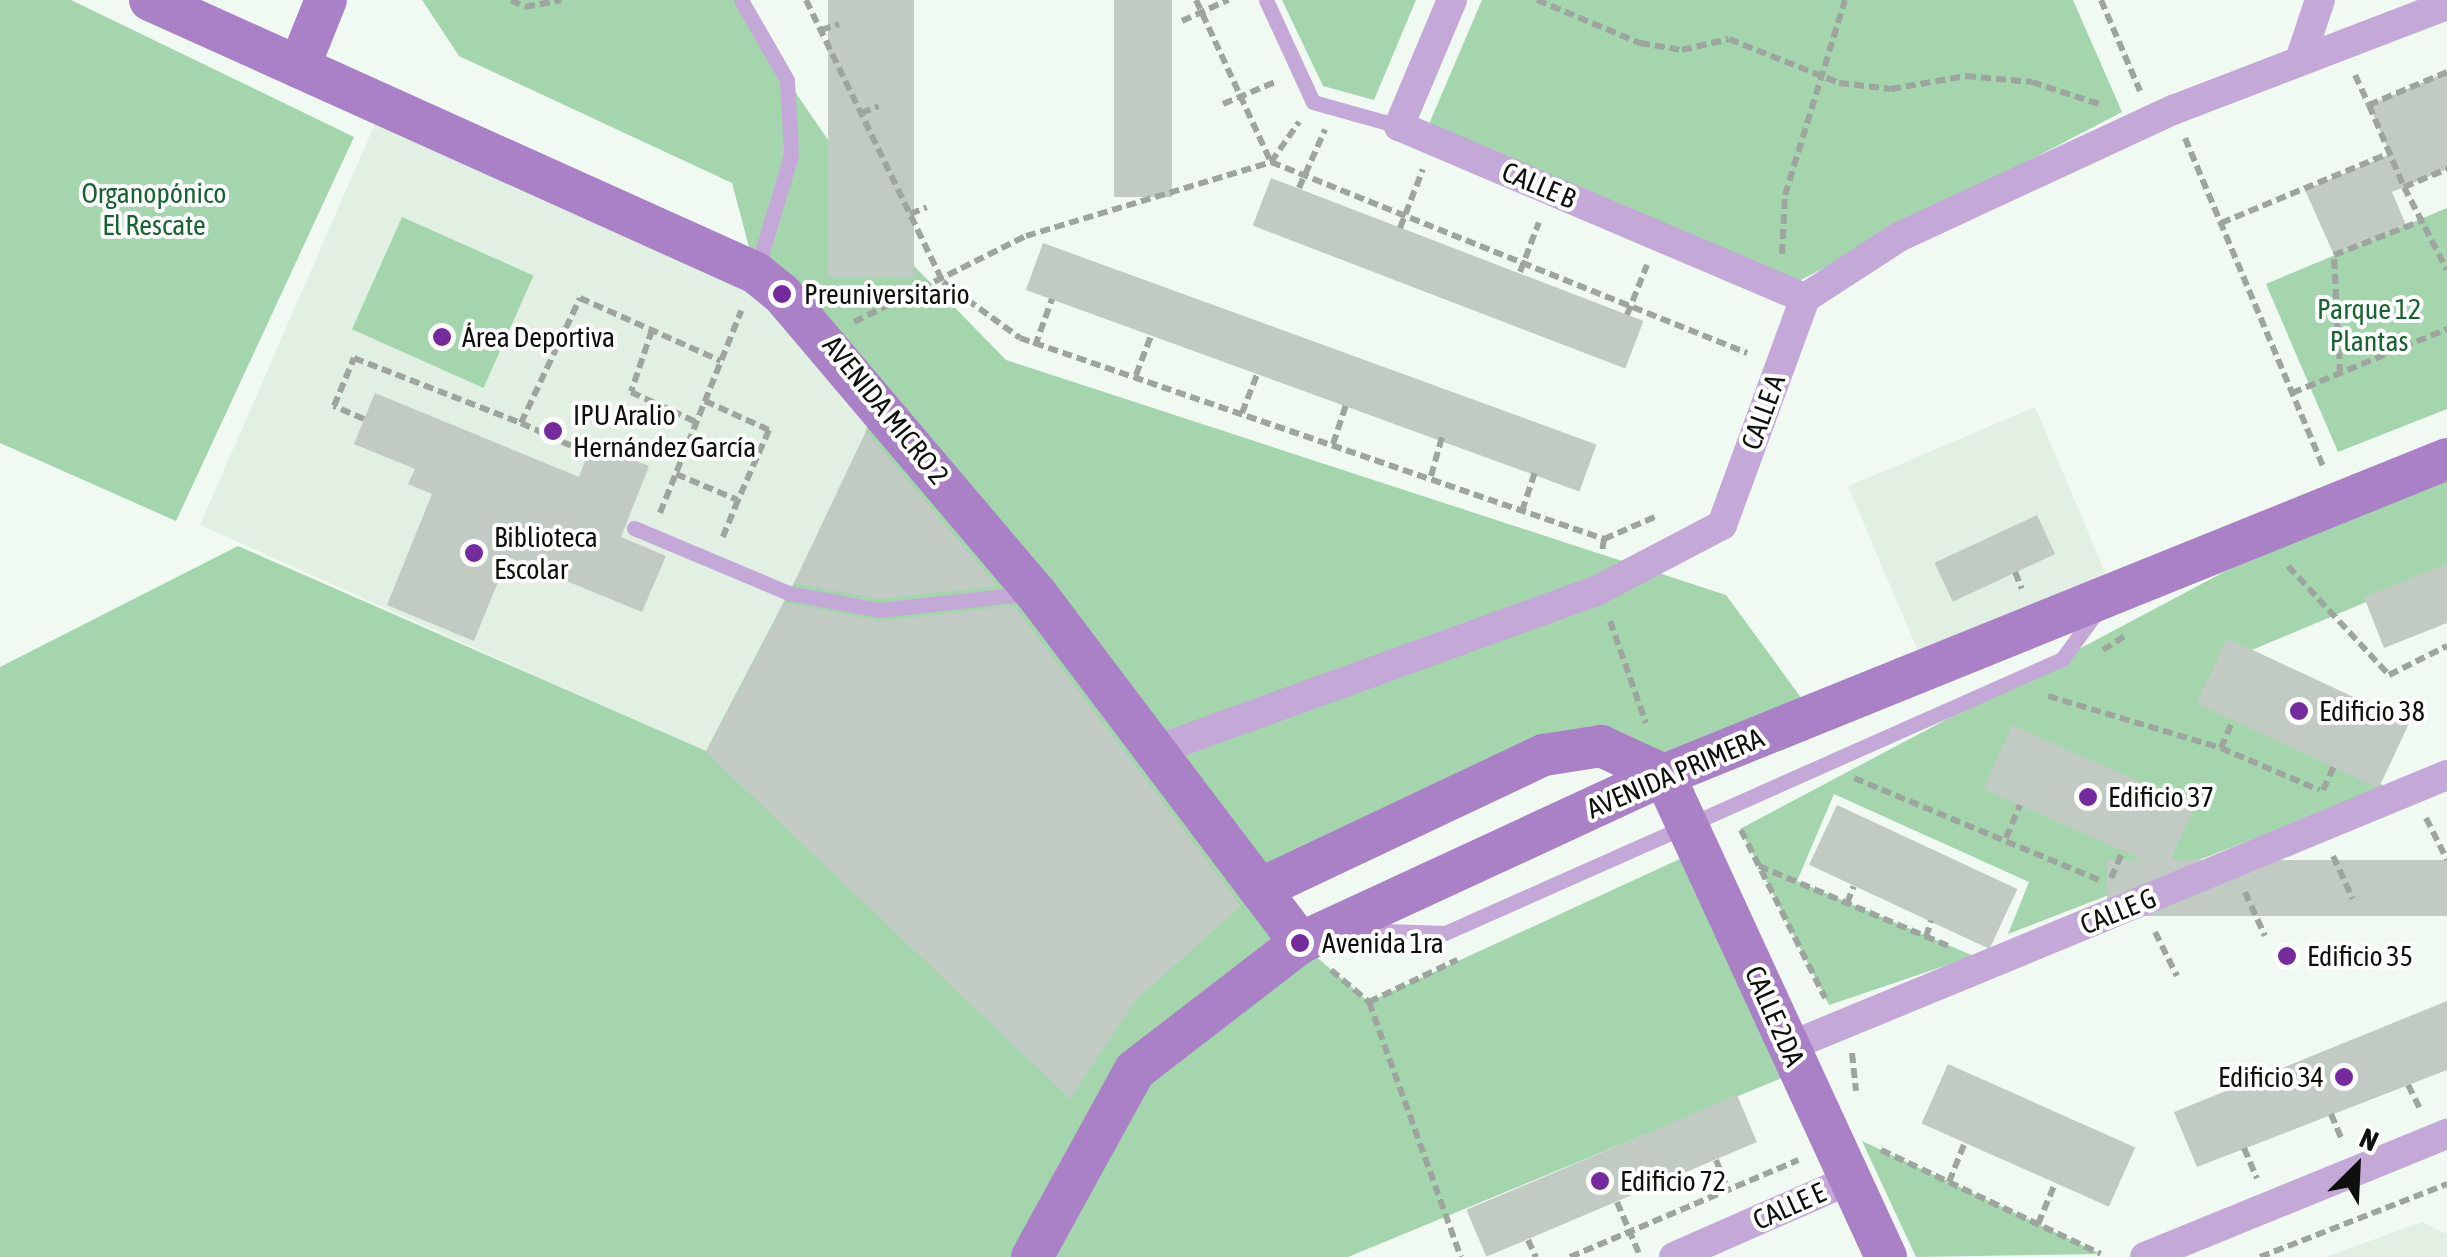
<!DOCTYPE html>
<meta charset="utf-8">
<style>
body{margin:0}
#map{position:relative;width:2447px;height:1257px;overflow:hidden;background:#f0faf2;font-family:"Asap Condensed",sans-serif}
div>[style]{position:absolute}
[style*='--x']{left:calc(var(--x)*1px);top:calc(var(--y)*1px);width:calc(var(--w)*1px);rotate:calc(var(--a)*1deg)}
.built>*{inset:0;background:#e1f0e3;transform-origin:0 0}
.green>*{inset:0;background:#a4d5ad;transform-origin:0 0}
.building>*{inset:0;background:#c1cbc3;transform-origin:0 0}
.path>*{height:6px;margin-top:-3px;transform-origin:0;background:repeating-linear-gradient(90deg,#9ea59f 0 10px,transparent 0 15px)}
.lane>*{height:15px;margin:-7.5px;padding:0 7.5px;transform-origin:7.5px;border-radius:7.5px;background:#c4a8d8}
.street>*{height:30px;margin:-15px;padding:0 15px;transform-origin:15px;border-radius:15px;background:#c4a8d8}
.secondary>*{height:42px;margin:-21px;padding:0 21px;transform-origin:21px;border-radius:21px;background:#aa80c7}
.dots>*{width:28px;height:28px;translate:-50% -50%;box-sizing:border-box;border:5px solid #fff;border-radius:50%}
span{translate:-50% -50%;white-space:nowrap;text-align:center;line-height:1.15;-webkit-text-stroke:8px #fff;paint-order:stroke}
.street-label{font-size:28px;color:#0d100d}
.park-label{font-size:28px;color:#186331}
.poi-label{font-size:28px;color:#0d100d}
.left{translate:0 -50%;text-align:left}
.right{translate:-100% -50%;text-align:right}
.north{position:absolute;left:2307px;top:1117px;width:100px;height:100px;-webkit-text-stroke:8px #fff;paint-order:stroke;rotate:24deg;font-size:28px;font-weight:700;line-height:40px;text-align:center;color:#0d100d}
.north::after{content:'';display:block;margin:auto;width:35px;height:45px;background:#0d100d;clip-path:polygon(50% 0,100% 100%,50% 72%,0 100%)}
</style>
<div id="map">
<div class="built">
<i style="clip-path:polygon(382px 108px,782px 294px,875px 398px,856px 464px,706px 752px,200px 525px)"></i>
<i style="left:2035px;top:407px;width:199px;height:203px;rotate:67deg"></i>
<i style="clip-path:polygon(2422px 1222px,2447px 1234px,2447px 1257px,2325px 1257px)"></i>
</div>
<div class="green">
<i style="clip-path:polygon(0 0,71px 0,354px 137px,176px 521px,0 443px)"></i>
<i style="clip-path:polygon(422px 0,746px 0,787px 80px,915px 267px,1006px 360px,1726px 595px,1813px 714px,1664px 775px,1601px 746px,1260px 889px,1300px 943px,1369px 1002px,1684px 857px,1784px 1077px,1348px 1257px,0 1257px,0 667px,238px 546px,706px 751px,856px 464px,875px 399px,756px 273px,732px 183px,459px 56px)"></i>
<i style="clip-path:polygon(1282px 0,1416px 0,1374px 100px,1323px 86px)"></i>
<i style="clip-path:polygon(1482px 0,2073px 0,2122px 112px,1795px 283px,1429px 124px)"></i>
<i style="clip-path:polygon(2447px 208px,2447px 409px,2338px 452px,2266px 284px)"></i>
<i style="left:402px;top:217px;width:144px;height:123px;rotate:24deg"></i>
<i style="clip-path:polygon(2447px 476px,2447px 568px,2252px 650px,2203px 701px,2387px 787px,2008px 934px,2029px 882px,1834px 794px,1797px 881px,1974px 956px,1829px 1005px,1740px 829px,2224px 572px)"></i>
<i style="clip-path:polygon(1862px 1141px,2038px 1224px,2101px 1254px,1916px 1257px)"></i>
</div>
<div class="building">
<i style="left:828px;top:0;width:86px;height:277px"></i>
<i style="left:1114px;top:0;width:58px;height:197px"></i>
<i style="clip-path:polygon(2447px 72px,2447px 169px,2392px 192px,2406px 225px,2334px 255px,2305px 190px,2390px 154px,2369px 105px)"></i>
<i style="left:1271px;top:178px;width:399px;height:51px;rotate:21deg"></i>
<i style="left:1043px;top:243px;width:589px;height:50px;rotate:20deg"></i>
<i style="clip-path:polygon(375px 393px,579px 477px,591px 444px,649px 466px,621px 537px,666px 556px,642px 612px,508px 557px,474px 641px,387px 605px,432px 494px,408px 484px,415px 469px,354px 444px)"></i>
<i style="clip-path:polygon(866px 431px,997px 586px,879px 599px,794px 583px)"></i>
<i style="left:2037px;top:515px;width:43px;height:113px;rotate:65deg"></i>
<i style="clip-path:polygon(2447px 564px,2447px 623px,2384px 648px,2364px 597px)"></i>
<i style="clip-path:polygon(784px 603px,880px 621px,1014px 606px,1241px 906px,1137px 999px,1070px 1099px,706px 752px)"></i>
<i style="left:2227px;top:638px;width:201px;height:72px;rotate:25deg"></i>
<i style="left:2012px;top:725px;width:200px;height:70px;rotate:24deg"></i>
<i style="left:1837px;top:805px;width:199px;height:66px;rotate:25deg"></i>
<i style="left:2447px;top:860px;width:56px;height:340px;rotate:90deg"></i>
<i style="clip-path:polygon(2447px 1001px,2447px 1070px,2197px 1167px,2174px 1112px)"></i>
<i style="left:1948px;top:1064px;width:205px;height:65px;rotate:24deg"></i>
<i style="left:1737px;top:1095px;width:51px;height:294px;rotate:67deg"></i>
</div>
<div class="path">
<i style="--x:511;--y:0;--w:16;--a:27"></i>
<i style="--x:525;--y:7;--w:37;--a:-11"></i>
<i style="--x:806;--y:0;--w:314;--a:64.1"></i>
<i style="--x:943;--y:282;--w:95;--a:36"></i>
<i style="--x:1020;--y:338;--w:618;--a:18.99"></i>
<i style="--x:1604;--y:539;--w:12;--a:99"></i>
<i style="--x:1196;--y:0;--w:179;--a:65.2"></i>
<i style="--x:1271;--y:162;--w:513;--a:21.86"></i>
<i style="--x:1537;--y:0;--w:112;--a:22.7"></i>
<i style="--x:1640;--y:43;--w:43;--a:9.5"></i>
<i style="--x:1682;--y:50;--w:48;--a:-13.2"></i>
<i style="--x:1729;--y:39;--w:118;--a:21.8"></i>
<i style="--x:1839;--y:83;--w:52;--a:6.6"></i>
<i style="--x:1891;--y:89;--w:76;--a:-9.8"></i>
<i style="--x:1966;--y:76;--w:66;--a:5.2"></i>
<i style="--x:2032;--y:82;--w:74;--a:18.2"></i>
<i style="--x:2101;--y:0;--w:99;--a:66.8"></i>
<i style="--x:1182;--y:21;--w:51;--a:-24.5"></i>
<i style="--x:821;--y:30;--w:19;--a:-18"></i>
<i style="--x:2447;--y:72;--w:85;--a:157.1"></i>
<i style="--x:2369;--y:105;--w:89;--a:66.9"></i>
<i style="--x:2404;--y:187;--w:47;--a:-22.7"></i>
<i style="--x:2355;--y:75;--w:33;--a:65"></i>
<i style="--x:1223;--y:104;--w:56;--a:-22.9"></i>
<i style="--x:861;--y:113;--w:19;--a:-21"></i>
<i style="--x:2185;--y:138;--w:357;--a:67.2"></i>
<i style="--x:2404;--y:187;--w:93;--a:62.6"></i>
<i style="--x:1299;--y:188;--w:64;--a:-65.9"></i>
<i style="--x:910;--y:214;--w:18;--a:-22"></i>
<i style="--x:2221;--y:223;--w:183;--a:-22.5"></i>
<i style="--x:1400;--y:228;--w:63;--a:-68.7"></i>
<i style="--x:1782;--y:254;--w:59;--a:-87.1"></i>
<i style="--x:1785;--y:195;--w:204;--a:-72.9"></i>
<i style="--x:1520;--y:272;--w:53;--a:-69.2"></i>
<i style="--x:1627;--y:315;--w:54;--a:-68.2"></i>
<i style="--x:854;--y:322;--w:192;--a:-26.6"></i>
<i style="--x:1026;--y:236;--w:256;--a:-16.8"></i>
<i style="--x:1271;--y:162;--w:49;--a:-55"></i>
<i style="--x:652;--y:330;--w:65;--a:108.7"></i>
<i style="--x:631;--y:392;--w:74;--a:24.8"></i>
<i style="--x:1035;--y:346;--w:50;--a:-70.1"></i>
<i style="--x:2340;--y:374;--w:119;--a:-92.9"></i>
<i style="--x:2334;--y:255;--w:97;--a:-21.3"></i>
<i style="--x:1136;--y:375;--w:45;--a:-69.1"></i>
<i style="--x:2292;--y:393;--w:168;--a:-22.4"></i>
<i style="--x:705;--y:401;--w:70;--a:24.4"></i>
<i style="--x:769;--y:430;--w:77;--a:113.9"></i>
<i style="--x:1242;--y:413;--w:44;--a:-68.7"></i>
<i style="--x:364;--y:419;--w:33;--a:-157"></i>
<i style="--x:334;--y:406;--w:52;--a:-67.4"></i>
<i style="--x:354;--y:358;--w:179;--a:21.3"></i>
<i style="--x:521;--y:423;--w:138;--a:-64.7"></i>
<i style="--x:580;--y:298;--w:154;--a:24.1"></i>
<i style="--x:521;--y:423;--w:72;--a:24.4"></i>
<i style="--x:1333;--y:444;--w:44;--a:-71.6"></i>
<i style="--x:676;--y:474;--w:67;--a:22.8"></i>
<i style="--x:738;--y:500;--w:42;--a:112.3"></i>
<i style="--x:1431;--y:476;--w:41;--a:-74.2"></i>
<i style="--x:1522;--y:511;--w:44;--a:-71.6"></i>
<i style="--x:660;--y:513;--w:218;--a:-68.1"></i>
<i style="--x:1604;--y:539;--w:56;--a:-23.3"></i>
<i style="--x:2288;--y:566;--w:149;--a:47.2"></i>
<i style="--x:2389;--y:675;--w:65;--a:-26.6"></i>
<i style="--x:2015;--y:572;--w:18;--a:68"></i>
<i style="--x:1610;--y:621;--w:108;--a:70.6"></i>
<i style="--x:2103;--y:650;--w:27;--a:-33"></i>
<i style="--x:2048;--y:696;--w:181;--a:16.7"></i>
<i style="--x:2221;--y:748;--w:107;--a:23.2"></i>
<i style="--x:2221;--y:748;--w:30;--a:-67"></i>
<i style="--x:1854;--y:778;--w:268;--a:22.6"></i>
<i style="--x:2323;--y:790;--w:26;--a:-65"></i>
<i style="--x:2426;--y:818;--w:47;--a:63.4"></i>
<i style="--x:1741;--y:830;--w:188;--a:63.4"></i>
<i style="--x:2006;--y:838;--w:36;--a:-67"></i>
<i style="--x:2333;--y:856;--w:47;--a:65.1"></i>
<i style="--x:1759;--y:866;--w:205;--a:22.9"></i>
<i style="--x:2111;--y:878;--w:30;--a:-66"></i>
<i style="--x:2245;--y:892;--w:48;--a:65.6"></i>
<i style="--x:1847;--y:903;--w:18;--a:-68"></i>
<i style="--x:2155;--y:932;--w:49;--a:63.4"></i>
<i style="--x:1926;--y:937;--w:17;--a:-73"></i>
<i style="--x:1331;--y:970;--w:50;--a:40.1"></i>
<i style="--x:1369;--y:1002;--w:271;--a:70.2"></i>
<i style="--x:1369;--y:1002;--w:98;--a:-25.5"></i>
<i style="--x:1852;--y:1053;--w:38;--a:84"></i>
<i style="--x:2408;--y:1085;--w:29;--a:63"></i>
<i style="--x:2331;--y:1114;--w:30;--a:67"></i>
<i style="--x:2244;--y:1148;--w:33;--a:67"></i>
<i style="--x:1881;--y:1150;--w:243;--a:25.3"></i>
<i style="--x:1716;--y:1160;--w:35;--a:68"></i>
<i style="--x:1949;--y:1182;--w:43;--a:-68.2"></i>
<i style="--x:1617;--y:1202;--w:59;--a:66.9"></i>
<i style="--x:2038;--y:1224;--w:41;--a:-67.2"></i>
<i style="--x:1528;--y:1240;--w:19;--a:65"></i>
<i style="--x:1570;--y:1257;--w:248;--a:-23"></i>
<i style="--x:2260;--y:1257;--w:201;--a:-21.3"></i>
</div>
<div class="lane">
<i style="--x:741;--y:0;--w:92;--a:60.1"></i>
<i style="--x:787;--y:80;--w:75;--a:86.9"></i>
<i style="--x:791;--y:155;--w:119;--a:106.6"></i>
<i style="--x:1266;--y:0;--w:112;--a:65.3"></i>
<i style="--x:1313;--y:102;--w:89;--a:15.6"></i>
<i style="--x:634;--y:528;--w:168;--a:22.8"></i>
<i style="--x:789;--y:593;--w:92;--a:10.7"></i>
<i style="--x:879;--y:610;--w:153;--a:-6.4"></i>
<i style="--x:1360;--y:930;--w:85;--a:2"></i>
<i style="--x:1445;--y:933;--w:675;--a:-23.95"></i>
<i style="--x:2062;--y:659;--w:57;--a:-53.5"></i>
</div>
<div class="street">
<i style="--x:1452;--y:0;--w:137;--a:112.8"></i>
<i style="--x:1399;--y:126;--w:441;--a:23"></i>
<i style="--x:2300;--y:60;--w:63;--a:-71.6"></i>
<i style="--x:1151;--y:752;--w:475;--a:-19.9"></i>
<i style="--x:1598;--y:590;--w:140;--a:-27.7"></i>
<i style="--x:1722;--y:525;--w:242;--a:-69.9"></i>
<i style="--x:1805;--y:298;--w:112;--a:-33"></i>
<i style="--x:1899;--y:237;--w:302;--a:-24.9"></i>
<i style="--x:2173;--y:110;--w:293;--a:-21"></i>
<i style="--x:1788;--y:1047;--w:713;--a:-22.43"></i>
<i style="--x:1674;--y:1257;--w:191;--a:-23.7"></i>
<i style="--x:2145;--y:1257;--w:326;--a:-22.2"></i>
</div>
<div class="secondary">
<i style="--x:150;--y:0;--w:665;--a:24.25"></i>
<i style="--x:756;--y:273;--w:33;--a:39"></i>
<i style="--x:782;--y:294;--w:391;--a:49.7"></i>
<i style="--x:1035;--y:592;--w:440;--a:52.9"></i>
<i style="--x:299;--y:67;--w:72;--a:-68.1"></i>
<i style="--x:1664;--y:775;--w:531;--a:65.27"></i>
<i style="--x:1260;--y:889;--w:314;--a:-25.3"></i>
<i style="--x:1544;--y:755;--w:58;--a:-9"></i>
<i style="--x:1601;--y:746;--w:69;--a:24.7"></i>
<i style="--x:1032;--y:1257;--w:213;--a:-61.2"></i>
<i style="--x:1135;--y:1070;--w:208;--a:-37.6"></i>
<i style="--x:1300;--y:943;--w:401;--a:-24.8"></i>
<i style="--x:1664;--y:775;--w:844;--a:-21.98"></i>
</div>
<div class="dots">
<i style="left:782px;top:294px;background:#752b9d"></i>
<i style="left:442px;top:337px;background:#752b9d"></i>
<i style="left:553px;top:431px;background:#752b9d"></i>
<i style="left:474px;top:553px;background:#752b9d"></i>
<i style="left:2299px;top:711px;background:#752b9d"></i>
<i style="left:2088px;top:797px;background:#752b9d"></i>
<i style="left:1300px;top:943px;background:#752b9d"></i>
<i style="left:2287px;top:956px;background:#752b9d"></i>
<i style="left:2344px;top:1077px;background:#752b9d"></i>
<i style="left:1600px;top:1181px;background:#752b9d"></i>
</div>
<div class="street-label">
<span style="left:1539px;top:185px;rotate:23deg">CALLE B</span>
<span style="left:886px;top:410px;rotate:51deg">AVENIDA MICRO 2</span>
<span style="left:1763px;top:412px;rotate:-70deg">CALLE A</span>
<span style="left:1675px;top:773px;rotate:-23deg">AVENIDA PRIMERA</span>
<span style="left:2118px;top:911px;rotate:-22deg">CALLE G</span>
<span style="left:1775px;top:1016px;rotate:66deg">CALLE 2DA</span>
<span style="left:1789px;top:1206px;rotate:-24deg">CALLE E</span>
</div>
<div class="park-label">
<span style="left:154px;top:209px">Organopónico<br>El Rescate</span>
<span style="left:2369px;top:325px">Parque 12<br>Plantas</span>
</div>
<div class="poi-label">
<span class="left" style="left:804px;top:294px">Preuniversitario</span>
<span class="left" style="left:462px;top:337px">Área Deportiva</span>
<span class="left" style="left:573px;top:431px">IPU Aralio<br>Hernández García</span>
<span class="left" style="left:494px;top:553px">Biblioteca<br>Escolar</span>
<span class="left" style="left:2319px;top:711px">Edificio 38</span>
<span class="left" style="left:2108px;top:797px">Edificio 37</span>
<span class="left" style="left:1322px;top:943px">Avenida 1ra</span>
<span class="left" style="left:2307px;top:956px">Edificio 35</span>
<span class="right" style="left:2324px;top:1077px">Edificio 34</span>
<span class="left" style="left:1620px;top:1181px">Edificio 72</span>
</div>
<div class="north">N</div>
</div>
